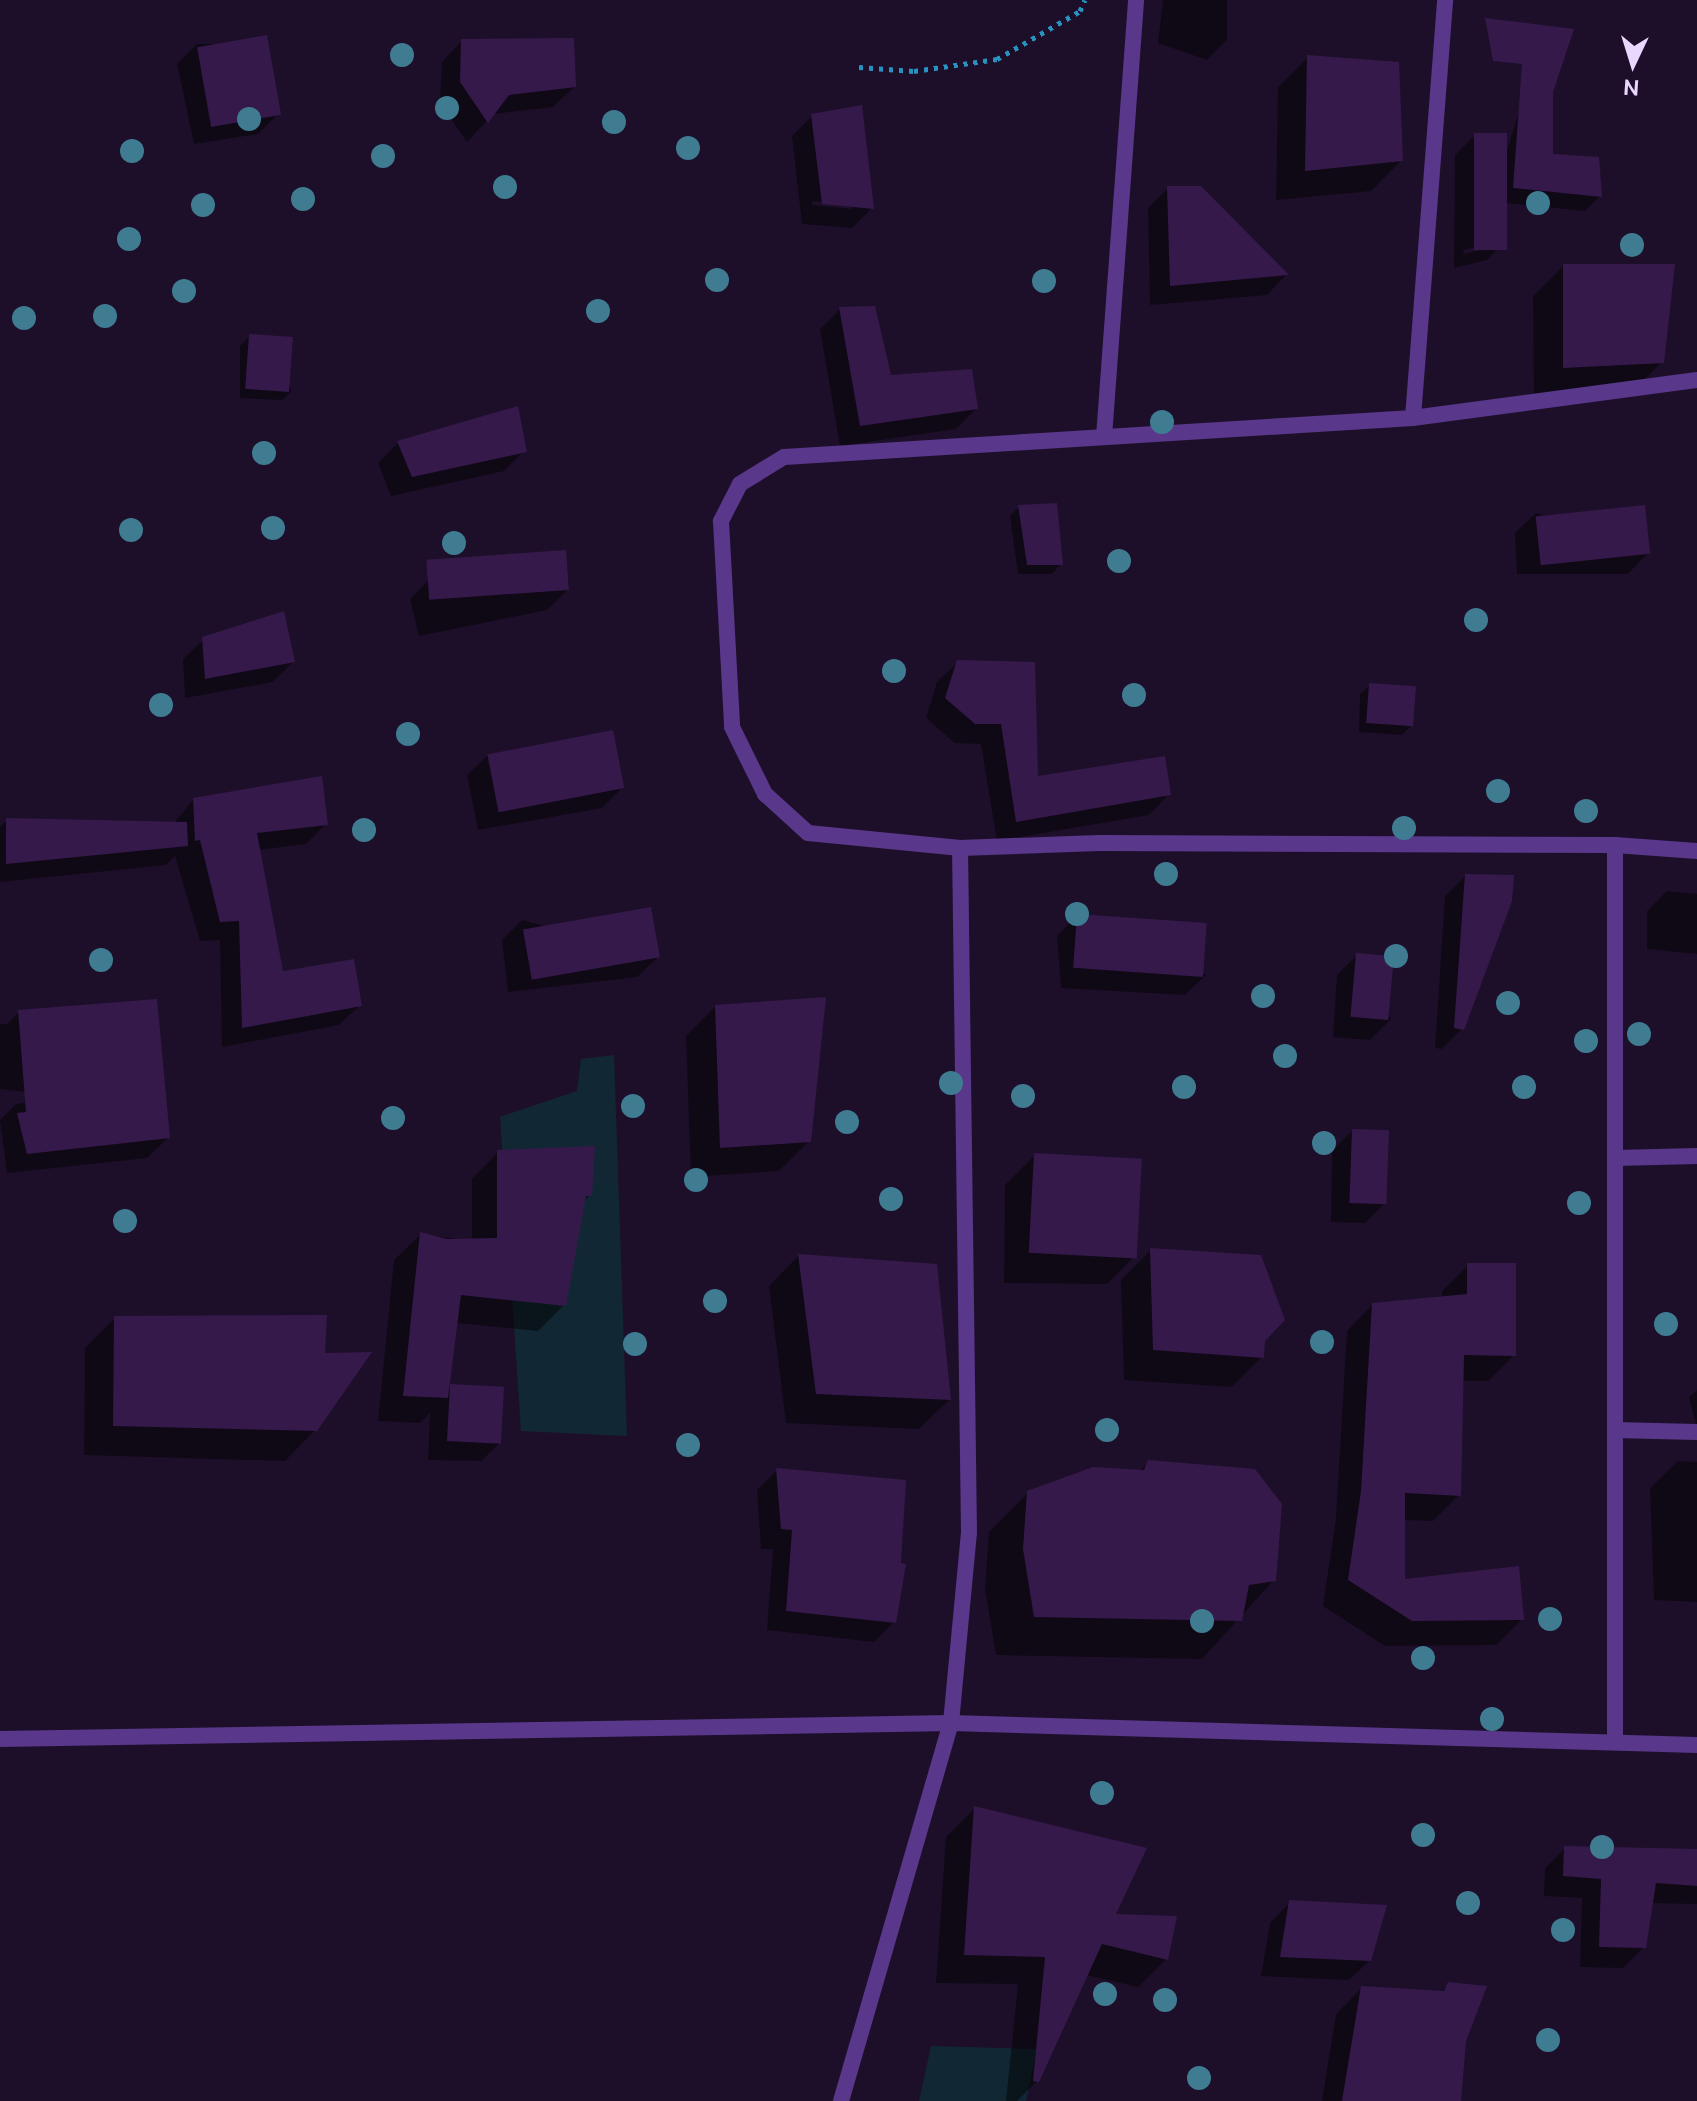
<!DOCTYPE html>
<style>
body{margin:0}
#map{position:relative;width:1697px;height:2101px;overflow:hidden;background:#1d0f29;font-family:Ubuntu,sans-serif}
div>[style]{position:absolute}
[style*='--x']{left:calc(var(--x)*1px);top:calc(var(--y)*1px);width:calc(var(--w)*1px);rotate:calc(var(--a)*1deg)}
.green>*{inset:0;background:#112834}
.shadow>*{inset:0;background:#0007}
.building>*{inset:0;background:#36194b;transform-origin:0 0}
.path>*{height:5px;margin-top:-2.5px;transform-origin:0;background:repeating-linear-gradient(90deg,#2892c1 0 4px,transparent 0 10px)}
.street>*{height:16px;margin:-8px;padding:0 8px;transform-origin:8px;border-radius:8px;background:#59378b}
.trees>*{width:24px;height:24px;margin:-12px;border-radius:50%;background:#3f7c92}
span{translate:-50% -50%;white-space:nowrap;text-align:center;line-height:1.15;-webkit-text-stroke:6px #1d0f29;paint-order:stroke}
.north{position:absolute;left:1593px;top:24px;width:80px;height:80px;-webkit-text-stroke:6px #1d0f29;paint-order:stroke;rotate:184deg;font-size:22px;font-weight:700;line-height:32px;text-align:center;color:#ead7ff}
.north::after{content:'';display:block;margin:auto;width:28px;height:36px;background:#ead7ff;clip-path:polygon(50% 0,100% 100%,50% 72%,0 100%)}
</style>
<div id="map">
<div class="green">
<i style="clip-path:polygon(614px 1055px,627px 1436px,521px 1431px,500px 1117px,577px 1091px,581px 1059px)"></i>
<i style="clip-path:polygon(931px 2046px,1037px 2049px,1026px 2101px,919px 2101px)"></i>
</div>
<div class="shadow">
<i style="clip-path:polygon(1163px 0,1227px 0,1227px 40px,1207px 60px,1158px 43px)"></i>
<i style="clip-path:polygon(462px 41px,574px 87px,553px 107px,493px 114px,467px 142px,440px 103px,442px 62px)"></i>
<i style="clip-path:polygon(197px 44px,267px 44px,278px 114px,258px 134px,194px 144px,177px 64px)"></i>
<i style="clip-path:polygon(1308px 57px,1401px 161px,1371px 191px,1276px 200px,1278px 87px)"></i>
<i style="clip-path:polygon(evenodd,1529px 78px,1551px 156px,1600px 196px,1585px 211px,1506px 203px,1507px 240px,1487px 260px,1454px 268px,1455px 155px,1475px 135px,1506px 154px,1529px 78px,1489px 244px,1489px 248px,1464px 254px,1463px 250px,1489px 244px)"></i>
<i style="clip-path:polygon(evenodd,812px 116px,872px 208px,852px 228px,802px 224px,792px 136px,812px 116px,812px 201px,852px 205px,852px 209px,812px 205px,812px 201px)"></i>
<i style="clip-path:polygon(1168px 188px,1200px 188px,1286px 275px,1267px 295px,1150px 305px,1148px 208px)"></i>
<i style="clip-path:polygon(1563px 266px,1662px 362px,1632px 392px,1534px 397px,1533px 296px)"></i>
<i style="clip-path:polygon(840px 309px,889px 378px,976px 409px,956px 429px,840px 446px,820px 329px)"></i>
<i style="clip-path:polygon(250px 336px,292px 391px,282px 400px,240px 398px,240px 346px)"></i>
<i style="clip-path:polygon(516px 409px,524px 451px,504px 471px,391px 496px,378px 463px,398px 443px)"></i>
<i style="clip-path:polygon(1019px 507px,1061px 564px,1052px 574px,1018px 574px,1010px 516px)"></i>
<i style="clip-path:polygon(1536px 513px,1648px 553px,1628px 574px,1517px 574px,1515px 533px)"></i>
<i style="clip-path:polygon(430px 579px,567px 590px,547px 610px,419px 636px,410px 599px)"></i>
<i style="clip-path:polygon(204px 639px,293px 662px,273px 682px,185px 698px,183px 659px)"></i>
<i style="clip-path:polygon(958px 662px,1033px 664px,1036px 779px,1169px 794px,1149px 815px,997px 841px,981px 744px,955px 743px,926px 718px,937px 682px)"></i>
<i style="clip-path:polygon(1370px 685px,1412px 725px,1402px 735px,1359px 732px,1360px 694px)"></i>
<i style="clip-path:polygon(488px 755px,622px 788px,602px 808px,478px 830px,467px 775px)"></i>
<i style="clip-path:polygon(194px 799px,326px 824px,306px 844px,258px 850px,281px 974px,360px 1005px,339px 1025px,222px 1047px,220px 940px,200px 941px,175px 856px,166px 865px,0 882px,0 827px,7px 820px,174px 823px)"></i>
<i style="clip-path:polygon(1465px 876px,1462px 1029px,1442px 1049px,1435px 1048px,1445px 896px)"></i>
<i style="clip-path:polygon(1667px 891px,1697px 894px,1697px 954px,1647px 949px,1647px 911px)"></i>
<i style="clip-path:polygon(1077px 916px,1206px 975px,1185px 995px,1061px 988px,1057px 936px)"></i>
<i style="clip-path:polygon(522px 920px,658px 957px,637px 977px,508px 992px,502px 940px)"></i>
<i style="clip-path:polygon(1357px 955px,1391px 1019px,1370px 1040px,1333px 1037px,1337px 975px)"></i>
<i style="clip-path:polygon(716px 1006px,809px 1141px,779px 1171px,691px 1177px,686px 1036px)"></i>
<i style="clip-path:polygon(19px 1012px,168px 1138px,147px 1158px,7px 1173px,0 1120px,16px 1104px,69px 1097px,0 1089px,0 1024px,7px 1024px)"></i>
<i style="clip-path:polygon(1352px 1131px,1385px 1203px,1365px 1223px,1331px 1222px,1332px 1151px)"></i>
<i style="clip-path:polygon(498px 1152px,590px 1195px,583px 1202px,564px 1305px,538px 1331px,456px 1323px,447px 1389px,451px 1386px,502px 1441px,481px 1461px,428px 1460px,430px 1413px,420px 1423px,378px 1421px,394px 1260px,421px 1234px,472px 1241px,472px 1179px)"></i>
<i style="clip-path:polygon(1035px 1155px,1137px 1254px,1107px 1284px,1004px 1283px,1005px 1185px)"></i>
<i style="clip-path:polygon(1151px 1250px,1263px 1340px,1262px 1357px,1232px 1387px,1124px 1380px,1121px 1280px)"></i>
<i style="clip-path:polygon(798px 1256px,949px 1400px,919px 1429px,786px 1423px,769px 1286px)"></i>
<i style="clip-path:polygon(1468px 1265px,1514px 1355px,1488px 1381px,1462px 1381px,1459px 1495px,1433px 1521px,1403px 1520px,1403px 1582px,1522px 1619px,1496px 1645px,1385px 1646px,1323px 1606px,1336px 1518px,1347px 1331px,1373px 1304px,1442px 1298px,1442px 1291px)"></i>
<i style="clip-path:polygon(115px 1318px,315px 1430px,285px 1461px,84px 1455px,85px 1348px)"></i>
<i style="clip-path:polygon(1697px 1390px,1697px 1428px,1689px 1397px)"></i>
<i style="clip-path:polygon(1678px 1461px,1697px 1462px,1697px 1602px,1654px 1600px,1650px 1488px)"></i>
<i style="clip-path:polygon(1149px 1462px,1274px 1580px,1202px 1659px,996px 1655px,985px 1589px,989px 1532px,1028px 1493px,1139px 1472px)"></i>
<i style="clip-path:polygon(777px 1470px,894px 1622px,874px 1642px,767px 1630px,773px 1549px,761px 1549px,757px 1490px)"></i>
<i style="clip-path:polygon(975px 1808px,1166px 1959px,1138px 1987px,1086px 1975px,1037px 2081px,1017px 2101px,1006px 2101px,1018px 1984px,936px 1983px,946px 1837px)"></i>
<i style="clip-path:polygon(1565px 1848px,1697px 1851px,1697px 1904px,1651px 1903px,1644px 1947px,1623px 1968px,1580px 1967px,1582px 1898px,1544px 1896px,1545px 1868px)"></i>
<i style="clip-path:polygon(1290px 1902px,1370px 1960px,1349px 1980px,1261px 1976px,1270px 1923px)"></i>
<i style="clip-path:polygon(1449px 1984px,1464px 2041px,1459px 2101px,1322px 2101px,1336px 2014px,1362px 1988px,1440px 1993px)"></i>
</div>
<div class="building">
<i style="clip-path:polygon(1485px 18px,1574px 29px,1553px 92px,1553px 154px,1599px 157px,1602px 197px,1513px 188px,1522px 64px,1493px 61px)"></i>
<i style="left:267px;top:35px;width:81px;height:71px;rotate:80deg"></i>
<i style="clip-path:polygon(574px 38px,576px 87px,509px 95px,488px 123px,460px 82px,461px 39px)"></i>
<i style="clip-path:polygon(1307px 55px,1399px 62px,1403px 161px,1305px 171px)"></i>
<i style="clip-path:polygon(862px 105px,874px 209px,822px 204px,811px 114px)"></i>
<i style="left:1474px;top:133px;width:33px;height:117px"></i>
<i style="clip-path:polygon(1167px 186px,1201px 186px,1289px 275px,1170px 286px)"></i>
<i style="clip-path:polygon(1563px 264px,1675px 264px,1664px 363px,1563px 368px)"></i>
<i style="clip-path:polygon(875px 306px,891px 375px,972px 369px,978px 409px,860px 426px,839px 307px)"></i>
<i style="left:249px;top:334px;width:44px;height:55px;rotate:4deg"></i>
<i style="clip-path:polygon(518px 406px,527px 452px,412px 477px,397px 441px)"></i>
<i style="clip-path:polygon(1057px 503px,1063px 565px,1027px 565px,1018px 505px)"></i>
<i style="left:1645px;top:505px;width:49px;height:110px;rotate:84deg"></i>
<i style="left:566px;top:550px;width:40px;height:140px;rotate:86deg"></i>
<i style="clip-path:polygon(284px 611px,295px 662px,205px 679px,202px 637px)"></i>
<i style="clip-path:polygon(957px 660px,1035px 662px,1038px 776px,1165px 756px,1171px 795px,1016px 822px,1001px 724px,975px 724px,945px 698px)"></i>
<i style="left:1369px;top:683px;width:47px;height:40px;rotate:4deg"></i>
<i style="left:613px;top:730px;width:59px;height:128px;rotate:79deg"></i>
<i style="clip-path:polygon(322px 776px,328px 825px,257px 833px,283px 971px,354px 959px,362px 1006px,242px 1028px,239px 921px,220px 922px,200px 840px,195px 841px,193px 798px)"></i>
<i style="clip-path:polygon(6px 818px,187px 822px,188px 846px,6px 864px)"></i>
<i style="clip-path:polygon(1465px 874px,1514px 875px,1512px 901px,1464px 1030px,1454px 1028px)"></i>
<i style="left:651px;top:907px;width:51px;height:130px;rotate:80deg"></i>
<i style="left:1077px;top:914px;width:130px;height:54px;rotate:4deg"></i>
<i style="left:1356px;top:953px;width:38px;height:64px;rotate:5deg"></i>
<i style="clip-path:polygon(826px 997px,811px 1142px,720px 1148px,715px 1005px)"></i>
<i style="clip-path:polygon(157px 999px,170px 1138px,27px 1154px,17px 1113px,26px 1112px,18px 1010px)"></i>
<i style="left:1352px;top:1129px;width:37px;height:74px;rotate:2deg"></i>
<i style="clip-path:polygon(595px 1146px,592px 1196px,586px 1196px,566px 1306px,461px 1295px,448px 1398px,403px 1396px,420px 1232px,447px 1239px,497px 1238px,497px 1150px)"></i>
<i style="left:1034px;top:1153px;width:108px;height:100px;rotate:3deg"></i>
<i style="clip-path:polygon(1150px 1248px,1261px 1255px,1285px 1320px,1265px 1341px,1264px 1358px,1153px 1350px)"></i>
<i style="clip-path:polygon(798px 1254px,937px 1264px,951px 1400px,816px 1394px)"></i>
<i style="clip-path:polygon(1467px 1263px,1516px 1263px,1516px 1356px,1464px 1355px,1461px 1496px,1405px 1493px,1405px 1579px,1519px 1566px,1524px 1620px,1412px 1621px,1348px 1580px,1361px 1491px,1372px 1303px,1467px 1294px)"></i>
<i style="clip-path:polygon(327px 1315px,325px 1353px,372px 1352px,317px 1431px,113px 1426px,114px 1316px)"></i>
<i style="left:450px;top:1384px;width:54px;height:57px;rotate:3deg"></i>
<i style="clip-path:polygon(1148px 1460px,1255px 1469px,1282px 1504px,1276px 1581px,1249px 1585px,1242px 1621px,1034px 1617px,1023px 1549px,1027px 1491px,1093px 1467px,1144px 1470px)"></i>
<i style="clip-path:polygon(776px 1468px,906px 1480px,901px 1563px,906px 1564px,896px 1623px,786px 1611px,792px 1530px,781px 1529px)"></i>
<i style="clip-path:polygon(974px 1806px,1147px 1848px,1116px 1914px,1177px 1916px,1168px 1960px,1102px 1944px,1039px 2082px,1033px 2081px,1045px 1957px,964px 1955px)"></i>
<i style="clip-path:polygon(1564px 1846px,1697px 1849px,1697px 1886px,1656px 1883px,1646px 1948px,1599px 1947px,1601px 1879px,1563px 1876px)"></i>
<i style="clip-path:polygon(1289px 1900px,1387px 1905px,1371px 1961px,1280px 1957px)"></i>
<i style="clip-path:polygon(1448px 1982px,1487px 1986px,1466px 2041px,1461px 2101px,1342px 2101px,1361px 1986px,1444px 1991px)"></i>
</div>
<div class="path">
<i style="--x:859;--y:67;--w:55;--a:4.2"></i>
<i style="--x:914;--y:71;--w:84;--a:-8.2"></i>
<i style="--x:997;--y:59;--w:96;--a:-30"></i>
<i style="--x:1080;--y:11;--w:12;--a:-66"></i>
</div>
<div class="street">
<i style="--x:1697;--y:380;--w:287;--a:172.4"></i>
<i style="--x:1413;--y:418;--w:630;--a:176.45"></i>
<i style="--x:784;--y:457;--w:52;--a:148.5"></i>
<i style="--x:740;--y:484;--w:42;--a:117.2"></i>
<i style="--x:721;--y:521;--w:206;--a:86.9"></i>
<i style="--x:732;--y:727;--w:75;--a:63.8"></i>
<i style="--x:765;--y:794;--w:58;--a:42.2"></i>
<i style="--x:808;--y:833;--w:153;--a:5.6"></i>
<i style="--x:960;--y:848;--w:139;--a:-2.1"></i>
<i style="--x:1099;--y:843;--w:516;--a:0.22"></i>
<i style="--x:1615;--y:845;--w:82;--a:4.2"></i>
<i style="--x:1413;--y:418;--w:419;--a:-85.6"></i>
<i style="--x:1104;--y:437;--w:438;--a:-85.8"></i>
<i style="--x:1615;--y:845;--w:896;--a:90"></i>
<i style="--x:1615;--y:1158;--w:82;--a:-1.4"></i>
<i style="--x:1615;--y:1430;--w:82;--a:1.4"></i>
<i style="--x:0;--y:1739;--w:951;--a:-0.96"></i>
<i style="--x:951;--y:1723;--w:746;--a:1.69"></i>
<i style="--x:841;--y:2101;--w:394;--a:-73.8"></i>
<i style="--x:951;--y:1723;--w:191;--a:-84.6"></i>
<i style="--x:969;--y:1533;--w:685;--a:-90.75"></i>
</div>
<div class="trees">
<i style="left:402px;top:55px"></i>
<i style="left:447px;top:108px"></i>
<i style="left:249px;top:119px"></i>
<i style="left:614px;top:122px"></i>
<i style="left:688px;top:148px"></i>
<i style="left:132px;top:151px"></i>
<i style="left:383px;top:156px"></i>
<i style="left:505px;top:187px"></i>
<i style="left:303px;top:199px"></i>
<i style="left:1538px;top:203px"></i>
<i style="left:203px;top:205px"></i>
<i style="left:129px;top:239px"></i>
<i style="left:1632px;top:245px"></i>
<i style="left:717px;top:280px"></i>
<i style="left:1044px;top:281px"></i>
<i style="left:184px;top:291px"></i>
<i style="left:598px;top:311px"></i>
<i style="left:105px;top:316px"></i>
<i style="left:24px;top:318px"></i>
<i style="left:1162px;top:422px"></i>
<i style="left:264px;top:453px"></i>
<i style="left:273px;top:528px"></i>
<i style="left:131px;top:530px"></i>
<i style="left:454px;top:543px"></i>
<i style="left:1119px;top:561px"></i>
<i style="left:1476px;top:620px"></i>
<i style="left:894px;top:671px"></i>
<i style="left:1134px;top:695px"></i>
<i style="left:161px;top:705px"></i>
<i style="left:408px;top:734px"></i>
<i style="left:1498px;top:791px"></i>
<i style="left:1586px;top:811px"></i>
<i style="left:1404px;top:828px"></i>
<i style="left:364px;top:830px"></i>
<i style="left:1166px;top:874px"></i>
<i style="left:1077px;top:914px"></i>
<i style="left:1396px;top:956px"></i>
<i style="left:101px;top:960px"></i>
<i style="left:1263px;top:996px"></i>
<i style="left:1508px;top:1003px"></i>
<i style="left:1639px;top:1034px"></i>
<i style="left:1586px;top:1041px"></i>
<i style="left:1285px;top:1056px"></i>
<i style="left:951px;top:1083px"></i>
<i style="left:1184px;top:1087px"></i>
<i style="left:1524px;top:1087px"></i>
<i style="left:1023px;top:1096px"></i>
<i style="left:633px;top:1106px"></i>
<i style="left:393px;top:1118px"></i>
<i style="left:847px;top:1122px"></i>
<i style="left:1324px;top:1143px"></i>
<i style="left:696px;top:1180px"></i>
<i style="left:891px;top:1199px"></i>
<i style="left:1579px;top:1203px"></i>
<i style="left:125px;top:1221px"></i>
<i style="left:715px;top:1301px"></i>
<i style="left:1666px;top:1324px"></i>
<i style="left:1322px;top:1342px"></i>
<i style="left:635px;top:1344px"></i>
<i style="left:1107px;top:1430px"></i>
<i style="left:688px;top:1445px"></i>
<i style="left:1550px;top:1619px"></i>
<i style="left:1202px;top:1621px"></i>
<i style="left:1423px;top:1658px"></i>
<i style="left:1492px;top:1719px"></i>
<i style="left:1102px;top:1793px"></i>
<i style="left:1423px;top:1835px"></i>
<i style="left:1602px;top:1847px"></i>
<i style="left:1468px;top:1903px"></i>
<i style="left:1563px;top:1930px"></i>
<i style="left:1105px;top:1994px"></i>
<i style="left:1165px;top:2000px"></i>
<i style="left:1548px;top:2040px"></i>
<i style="left:1199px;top:2078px"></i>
</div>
<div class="north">N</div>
</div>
